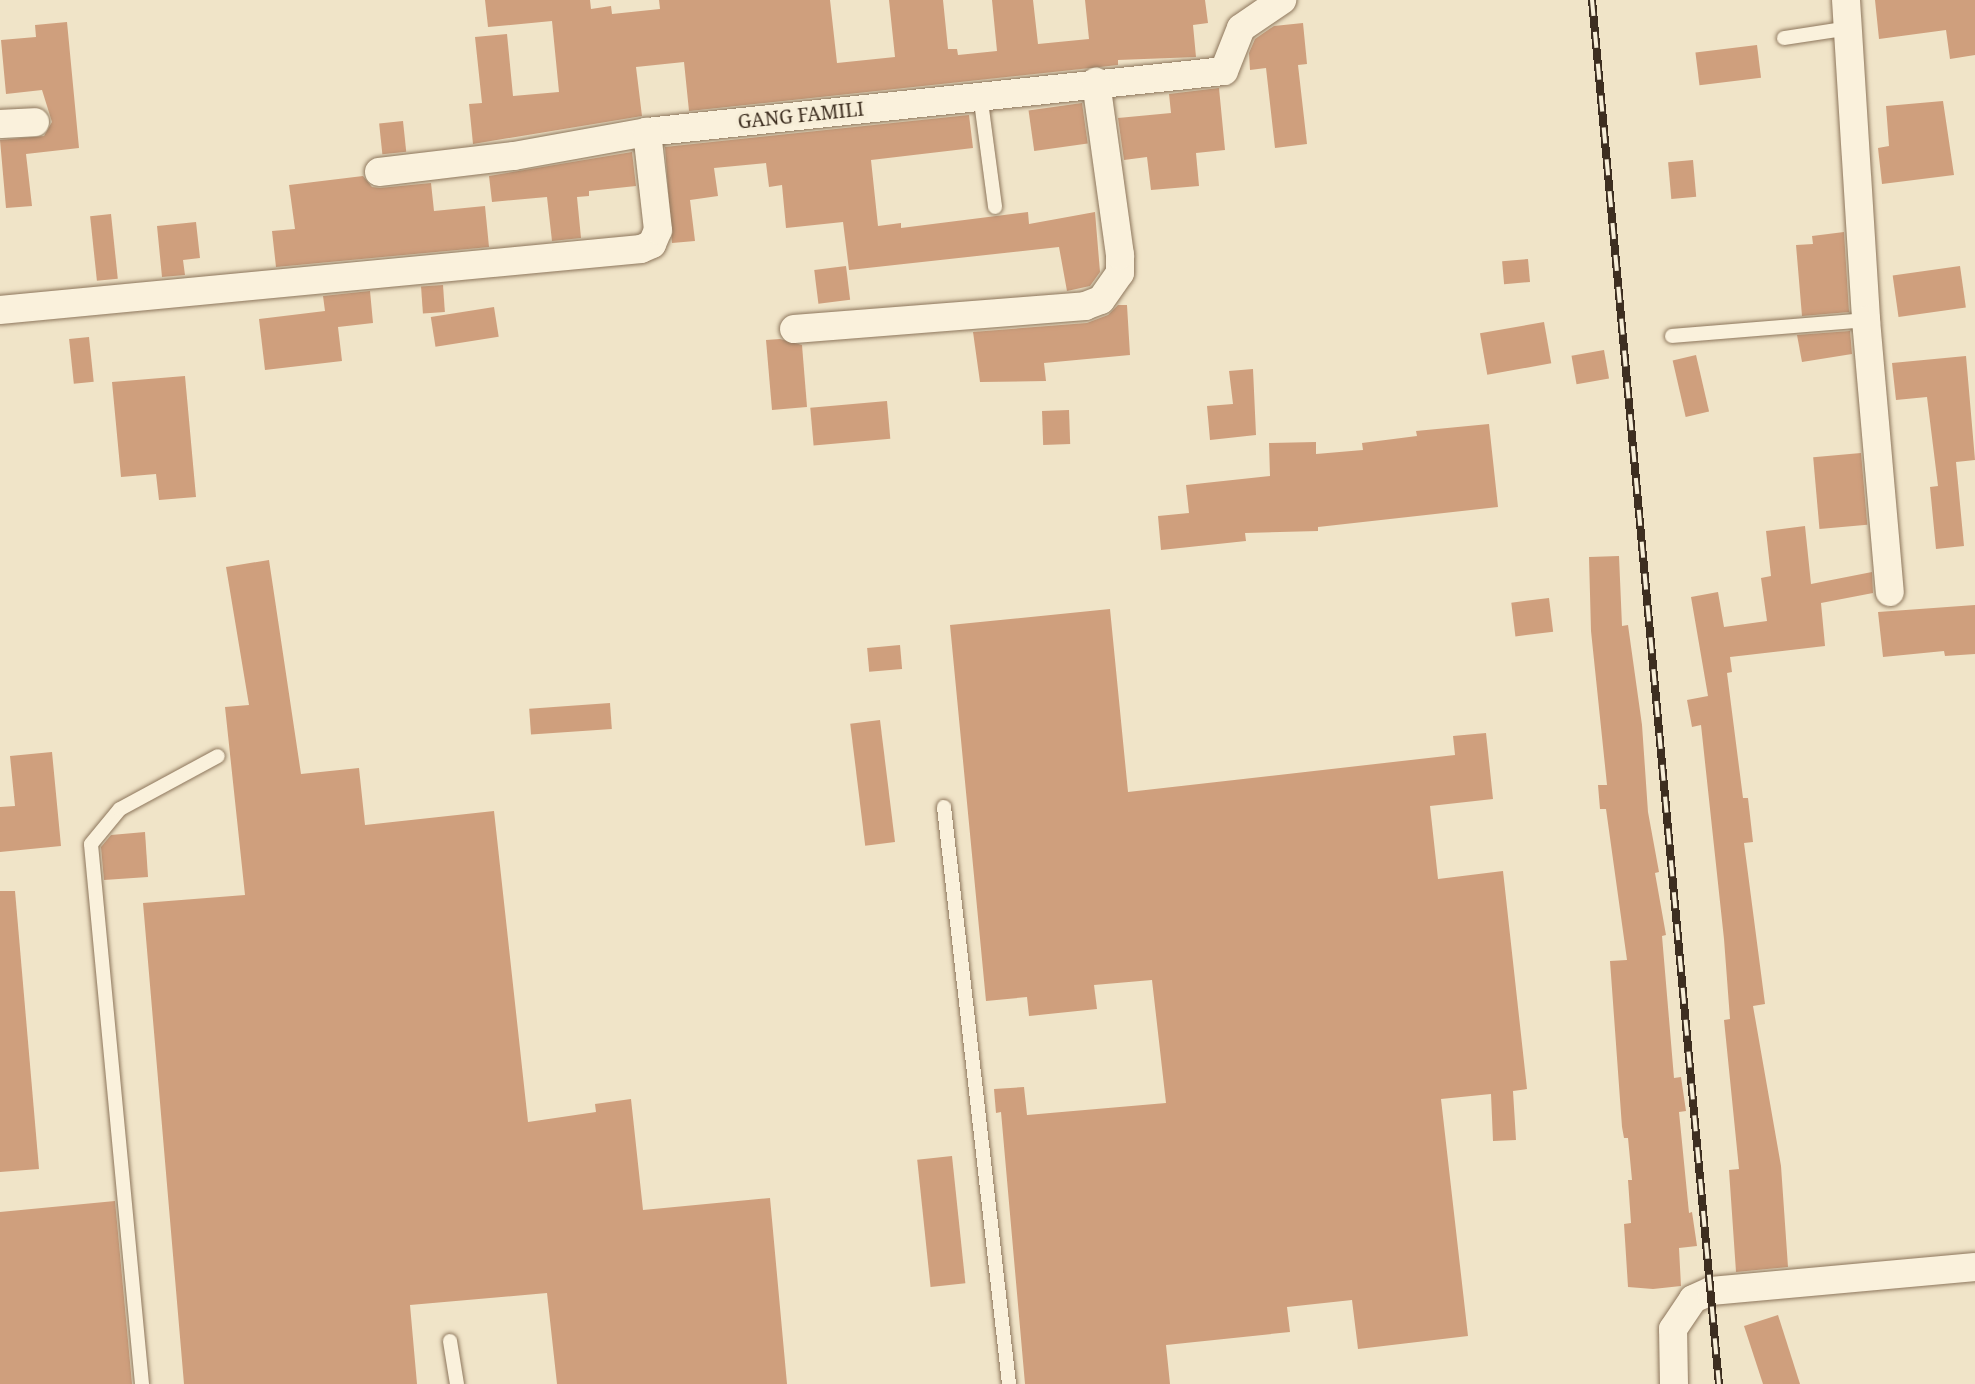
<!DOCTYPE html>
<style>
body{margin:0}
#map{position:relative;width:1975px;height:1384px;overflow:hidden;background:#f0e4c8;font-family:"Noto Serif",serif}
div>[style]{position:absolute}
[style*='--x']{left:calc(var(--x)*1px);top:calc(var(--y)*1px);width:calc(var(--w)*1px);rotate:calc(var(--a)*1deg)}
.building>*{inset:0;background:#cf9f7d;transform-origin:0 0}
.roads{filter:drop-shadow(0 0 2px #8d765c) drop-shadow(0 0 2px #8d765c)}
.service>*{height:14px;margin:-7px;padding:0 7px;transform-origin:7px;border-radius:7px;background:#faf1dc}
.minor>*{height:28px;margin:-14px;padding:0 14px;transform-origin:14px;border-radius:14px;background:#faf1dc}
.rail>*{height:8px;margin-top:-4px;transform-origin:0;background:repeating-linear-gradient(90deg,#f7eed8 0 16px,#3d2e20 0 32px);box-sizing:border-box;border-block:2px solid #3d2e20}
span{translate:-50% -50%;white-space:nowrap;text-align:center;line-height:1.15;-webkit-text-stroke:7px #f7eed8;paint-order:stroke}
.street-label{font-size:19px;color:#3d2e20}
</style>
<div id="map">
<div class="building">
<i style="clip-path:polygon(485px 0,590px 0,591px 9px,611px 6px,612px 14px,660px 9px,659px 0,830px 0,837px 63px,895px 57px,889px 0,943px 0,948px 49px,957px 49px,958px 55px,997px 51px,992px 0,1033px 0,1038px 44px,1089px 39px,1085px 0,1205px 0,1208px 23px,1193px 25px,1196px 57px,1118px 60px,1118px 65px,689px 111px,684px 62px,636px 67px,642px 116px,473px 144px,469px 104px,482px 103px,475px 37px,507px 34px,513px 96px,559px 92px,552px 21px,488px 27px)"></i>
<i style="clip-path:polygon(1875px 0,1975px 0,1975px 55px,1950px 59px,1946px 30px,1879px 39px)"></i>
<i style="clip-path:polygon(67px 22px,79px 148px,26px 154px,32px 206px,6px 208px,0 140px,44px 136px,52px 122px,42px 90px,6px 94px,1px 40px,36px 37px,35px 25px)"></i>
<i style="clip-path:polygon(1303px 23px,1307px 64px,1298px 65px,1307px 144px,1275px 148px,1266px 68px,1250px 70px,1249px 53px,1255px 39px,1274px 26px)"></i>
<i style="left:1757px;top:45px;width:33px;height:62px;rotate:83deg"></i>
<i style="clip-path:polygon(1219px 88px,1225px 150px,1196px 153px,1199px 186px,1151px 190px,1147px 157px,1124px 160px,1118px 118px,1171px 113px,1169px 94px)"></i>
<i style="clip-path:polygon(1943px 101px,1954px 175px,1882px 184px,1878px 148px,1889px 146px,1886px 106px)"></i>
<i style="left:1082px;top:103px;width:41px;height:54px;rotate:82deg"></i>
<i style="clip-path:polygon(969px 115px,973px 148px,871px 160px,878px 226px,901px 223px,901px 228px,1028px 212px,1029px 224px,1095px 212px,1100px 272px,1090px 286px,1067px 291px,1059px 247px,849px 270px,843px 222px,786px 228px,782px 185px,769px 187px,766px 163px,714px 168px,718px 196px,690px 200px,695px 241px,672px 243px,665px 147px)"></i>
<i style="left:403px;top:121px;width:31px;height:24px;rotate:84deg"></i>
<i style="clip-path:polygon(632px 152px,636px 186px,589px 191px,589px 196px,577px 197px,581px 238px,552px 241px,547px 197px,492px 202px,489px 176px)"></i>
<i style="left:1693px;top:160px;width:37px;height:25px;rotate:85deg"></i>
<i style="clip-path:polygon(363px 176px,372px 187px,380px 188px,431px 183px,434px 211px,485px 206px,489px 247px,276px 267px,272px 231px,295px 229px,289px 185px)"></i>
<i style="left:111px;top:214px;width:65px;height:21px;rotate:84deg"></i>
<i style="clip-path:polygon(196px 222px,200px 258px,183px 260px,185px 275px,162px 277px,157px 226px)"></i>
<i style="clip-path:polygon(1844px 232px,1849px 312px,1802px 316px,1796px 245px,1813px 244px,1812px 236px)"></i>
<i style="left:1528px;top:259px;width:23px;height:26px;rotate:85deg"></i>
<i style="left:846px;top:266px;width:34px;height:32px;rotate:83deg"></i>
<i style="left:1960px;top:266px;width:42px;height:68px;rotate:82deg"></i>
<i style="left:443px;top:285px;width:27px;height:22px;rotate:86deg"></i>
<i style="clip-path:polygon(370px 291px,373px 323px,338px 327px,342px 361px,265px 370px,259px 319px,325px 311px,323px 296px)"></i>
<i style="clip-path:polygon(1118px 305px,1127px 305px,1130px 355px,1044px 363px,1046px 381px,980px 382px,973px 332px,1087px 323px,1108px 315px)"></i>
<i style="left:494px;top:307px;width:30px;height:64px;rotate:81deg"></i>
<i style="left:1544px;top:322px;width:42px;height:65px;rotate:80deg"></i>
<i style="clip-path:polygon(1850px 331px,1852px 354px,1802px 362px,1797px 335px)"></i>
<i style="left:89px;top:337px;width:45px;height:20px;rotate:84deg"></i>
<i style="clip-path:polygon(780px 339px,802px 345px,807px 407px,772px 410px,766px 340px)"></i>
<i style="left:1604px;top:350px;width:29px;height:33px;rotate:80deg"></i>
<i style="left:1696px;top:355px;width:58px;height:24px;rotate:77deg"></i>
<i style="clip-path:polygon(1966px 356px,1975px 460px,1956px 462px,1964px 546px,1936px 549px,1930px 487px,1938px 486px,1927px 397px,1896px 400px,1892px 363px)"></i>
<i style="clip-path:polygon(1253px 369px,1256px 435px,1210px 440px,1207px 406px,1233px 404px,1229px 371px)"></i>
<i style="clip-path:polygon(185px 376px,196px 497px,159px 500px,156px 474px,121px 477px,112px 382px)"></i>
<i style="left:887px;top:401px;width:38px;height:77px;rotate:85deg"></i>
<i style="left:1069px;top:410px;width:34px;height:27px;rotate:88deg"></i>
<i style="clip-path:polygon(1489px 424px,1498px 507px,1318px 527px,1318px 531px,1245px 533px,1246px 541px,1161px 550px,1158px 516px,1189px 513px,1186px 485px,1270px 476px,1269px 443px,1316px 442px,1316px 454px,1363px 450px,1362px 443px,1417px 436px,1416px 431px)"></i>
<i style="left:1861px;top:453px;width:72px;height:48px;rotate:85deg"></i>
<i style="clip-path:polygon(1805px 526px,1811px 584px,1872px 572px,1873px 593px,1821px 603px,1825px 646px,1730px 657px,1732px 672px,1727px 673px,1743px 798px,1748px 798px,1753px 842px,1744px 843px,1765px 1004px,1753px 1006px,1781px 1166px,1788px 1267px,1736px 1272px,1729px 1170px,1739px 1169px,1724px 1020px,1730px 1019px,1724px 939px,1701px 725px,1692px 727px,1687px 700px,1708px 696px,1691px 597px,1718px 592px,1724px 627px,1767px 621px,1761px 578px,1771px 576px,1766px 531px)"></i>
<i style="clip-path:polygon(1619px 556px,1622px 626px,1628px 625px,1642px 725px,1648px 812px,1659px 872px,1655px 873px,1666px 935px,1662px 936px,1674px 1078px,1681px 1077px,1686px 1111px,1679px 1112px,1689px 1213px,1692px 1212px,1697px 1246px,1679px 1248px,1681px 1286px,1653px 1289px,1628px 1287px,1624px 1224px,1631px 1223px,1628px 1180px,1632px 1180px,1628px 1138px,1624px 1138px,1622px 1127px,1610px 961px,1627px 960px,1606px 809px,1600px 809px,1598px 785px,1607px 785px,1591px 631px,1589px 557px)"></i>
<i style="clip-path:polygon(269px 560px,301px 774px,359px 768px,365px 825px,494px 811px,528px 1122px,596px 1112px,595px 1104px,631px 1099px,643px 1210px,770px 1198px,787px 1384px,557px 1384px,547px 1293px,410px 1305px,417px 1384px,184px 1384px,143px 903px,245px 895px,225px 707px,249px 705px,226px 567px)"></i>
<i style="left:1549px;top:598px;width:34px;height:38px;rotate:83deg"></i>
<i style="clip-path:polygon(1975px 605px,1975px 654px,1945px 656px,1944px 651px,1883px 657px,1878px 612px)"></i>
<i style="clip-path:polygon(1110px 609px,1128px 792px,1455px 755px,1453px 736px,1486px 733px,1493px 799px,1430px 806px,1438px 879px,1503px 871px,1527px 1089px,1513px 1091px,1516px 1140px,1493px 1141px,1491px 1094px,1441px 1099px,1468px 1336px,1358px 1349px,1352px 1300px,1287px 1307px,1290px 1332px,1166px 1345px,1170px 1384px,1025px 1384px,1001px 1112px,996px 1113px,994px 1089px,1024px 1087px,1027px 1115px,1166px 1103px,1152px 980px,1094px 985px,1097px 1009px,1029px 1016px,1027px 997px,986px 1001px,950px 625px)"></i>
<i style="left:900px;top:645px;width:24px;height:33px;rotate:85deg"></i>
<i style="left:610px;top:703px;width:26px;height:81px;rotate:86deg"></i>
<i style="left:880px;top:720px;width:123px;height:30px;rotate:83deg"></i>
<i style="clip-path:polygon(52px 752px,61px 846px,0 852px,0 807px,15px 806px,10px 756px)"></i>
<i style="clip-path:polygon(145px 832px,148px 877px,104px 880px,101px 847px,111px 835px)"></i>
<i style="clip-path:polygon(0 891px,15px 891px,39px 1169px,0 1172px)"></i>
<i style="left:952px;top:1156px;width:128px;height:35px;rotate:84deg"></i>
<i style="clip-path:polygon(115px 1201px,132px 1384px,0 1384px,0 1212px)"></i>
<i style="clip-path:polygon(1778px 1315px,1800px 1384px,1763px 1384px,1744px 1326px)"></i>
</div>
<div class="roads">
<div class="service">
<i style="--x:1784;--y:38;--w:66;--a:-8.7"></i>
<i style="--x:980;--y:94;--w:114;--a:82.4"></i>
<i style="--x:1672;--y:336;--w:195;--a:-4.7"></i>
<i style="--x:944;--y:807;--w:581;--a:83.57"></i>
<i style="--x:450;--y:1341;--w:44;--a:80.8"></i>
<i style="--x:142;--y:1384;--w:542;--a:-95.4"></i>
<i style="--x:91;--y:844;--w:45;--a:-50.4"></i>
<i style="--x:120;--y:809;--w:111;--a:-28.4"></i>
</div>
<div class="minor">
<i style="--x:1846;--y:0;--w:321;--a:86.4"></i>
<i style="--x:1866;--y:320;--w:273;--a:85"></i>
<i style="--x:0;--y:124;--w:35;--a:-3"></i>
<i style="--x:379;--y:172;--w:136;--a:-6.8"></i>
<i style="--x:514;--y:156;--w:135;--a:-10.2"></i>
<i style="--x:647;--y:132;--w:580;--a:-6.03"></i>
<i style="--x:1224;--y:71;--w:46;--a:-68.4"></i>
<i style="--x:1241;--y:28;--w:50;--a:-34.3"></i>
<i style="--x:0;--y:310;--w:644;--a:-5.44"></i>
<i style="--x:641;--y:249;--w:12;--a:-24"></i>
<i style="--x:652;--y:244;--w:15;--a:-67"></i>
<i style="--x:658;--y:230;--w:99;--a:-96.4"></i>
<i style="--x:794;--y:329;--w:292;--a:-4.5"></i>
<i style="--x:1085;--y:306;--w:17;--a:-21"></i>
<i style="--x:1101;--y:300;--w:33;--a:-55"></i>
<i style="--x:1120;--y:273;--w:18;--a:-90"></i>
<i style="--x:1120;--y:255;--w:175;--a:-97.9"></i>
<i style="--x:1674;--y:1384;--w:55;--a:-91"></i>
<i style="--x:1673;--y:1329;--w:36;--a:-56"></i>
<i style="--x:1693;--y:1299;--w:20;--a:-24"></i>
<i style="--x:1711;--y:1291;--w:265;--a:-5.2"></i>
</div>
</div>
<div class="rail">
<i style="--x:1592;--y:0;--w:1390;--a:84.76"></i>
</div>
<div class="street-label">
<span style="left:801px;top:116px;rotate:-6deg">GANG FAMILI</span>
</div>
</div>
